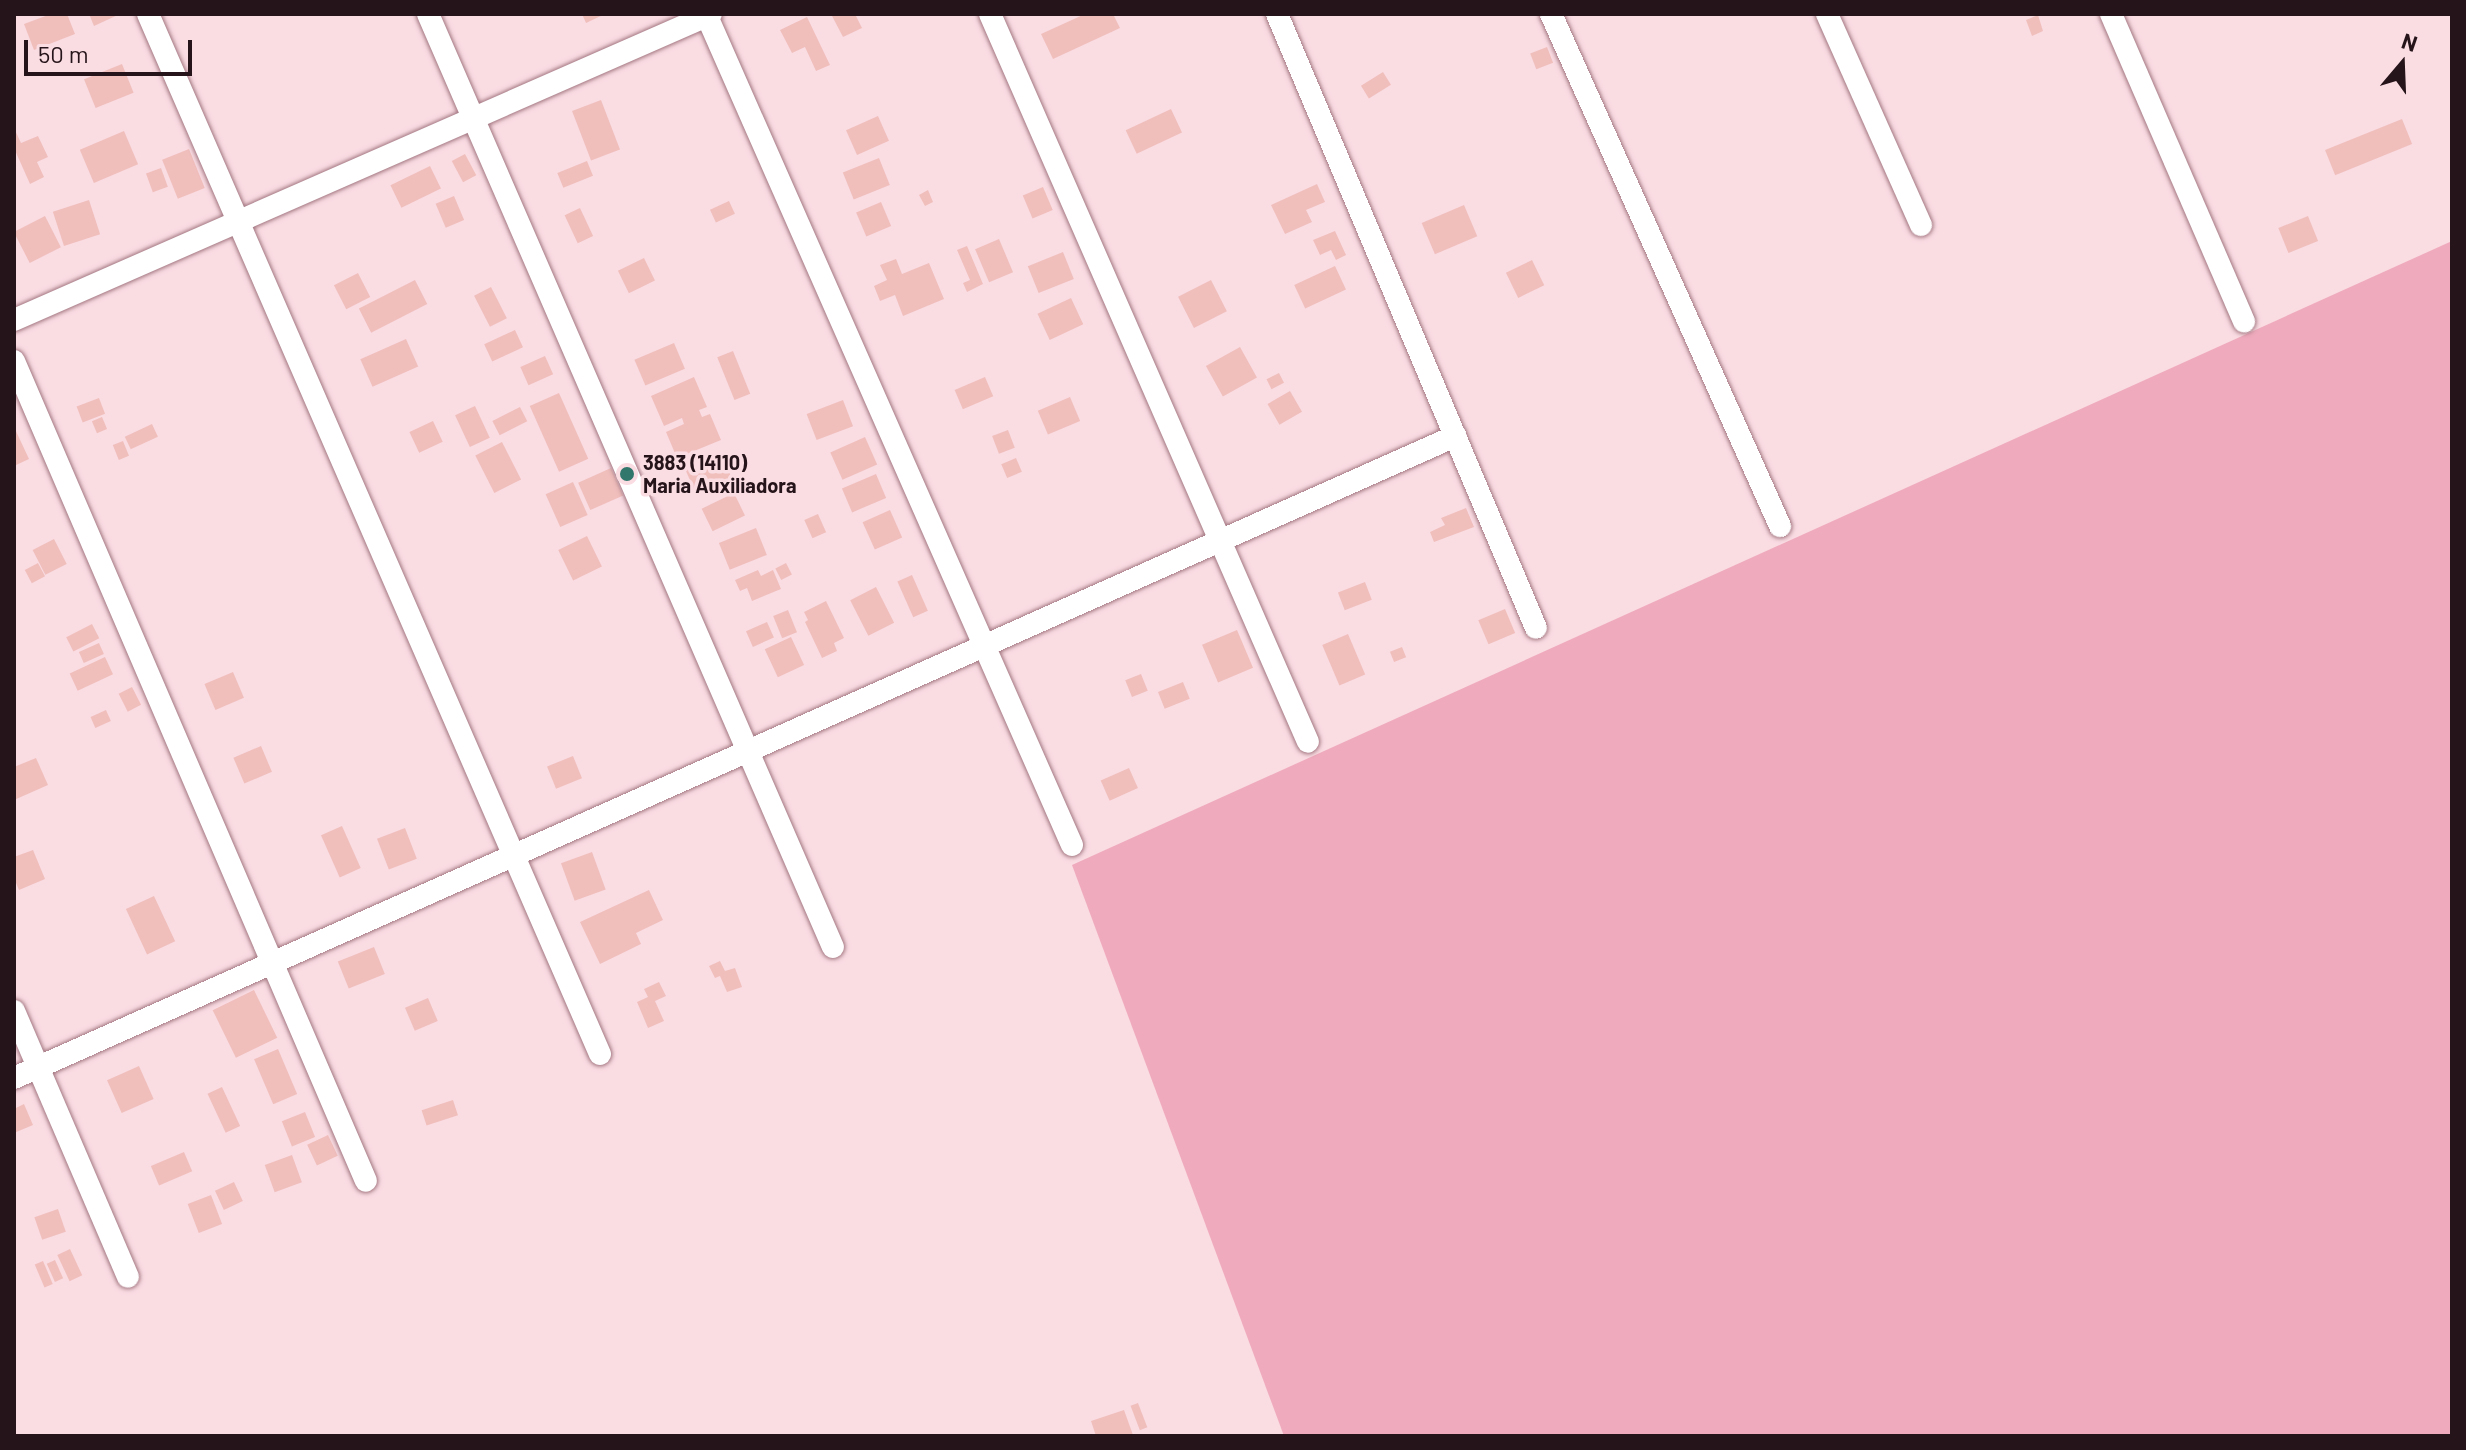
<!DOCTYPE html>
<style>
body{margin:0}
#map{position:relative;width:2466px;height:1450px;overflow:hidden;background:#fadce3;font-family:Barlow,sans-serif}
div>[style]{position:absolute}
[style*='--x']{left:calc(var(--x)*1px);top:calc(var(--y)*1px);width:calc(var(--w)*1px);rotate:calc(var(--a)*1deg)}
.green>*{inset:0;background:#efabbd}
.building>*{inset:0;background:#f0bfbc;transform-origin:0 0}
.roads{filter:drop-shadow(0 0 2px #a37782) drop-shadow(0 0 2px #a37782)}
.minor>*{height:22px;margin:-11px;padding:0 11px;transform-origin:11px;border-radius:11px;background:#fff}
.dots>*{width:22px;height:22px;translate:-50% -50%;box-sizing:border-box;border:4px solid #fadce3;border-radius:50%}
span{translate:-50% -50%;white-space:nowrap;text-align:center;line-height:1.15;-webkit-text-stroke:7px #fadce3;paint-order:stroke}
.poi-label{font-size:20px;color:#251419;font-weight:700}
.left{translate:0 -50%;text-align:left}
.frame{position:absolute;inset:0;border:16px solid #251419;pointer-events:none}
.north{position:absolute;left:2362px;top:24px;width:80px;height:80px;-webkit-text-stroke:6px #fadce3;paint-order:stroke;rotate:19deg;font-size:22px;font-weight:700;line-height:32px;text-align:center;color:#251419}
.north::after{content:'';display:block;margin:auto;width:28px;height:36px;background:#251419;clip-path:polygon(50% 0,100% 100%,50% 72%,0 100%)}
.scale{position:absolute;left:24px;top:40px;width:168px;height:36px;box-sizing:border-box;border:4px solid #251419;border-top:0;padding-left:10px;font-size:24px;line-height:28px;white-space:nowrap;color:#251419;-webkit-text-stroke:6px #fadce3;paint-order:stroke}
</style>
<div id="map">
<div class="green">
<i style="clip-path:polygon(2452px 241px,2452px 1436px,1284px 1436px,1072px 865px)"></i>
</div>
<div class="building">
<i style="clip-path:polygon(51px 14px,67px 14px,75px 34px,34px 50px,24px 24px)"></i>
<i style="clip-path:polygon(89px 14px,120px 14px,94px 26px)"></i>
<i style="clip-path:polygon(582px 14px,605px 14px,586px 23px)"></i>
<i style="clip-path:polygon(831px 14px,855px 14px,862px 28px,843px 37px)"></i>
<i style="clip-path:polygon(1085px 14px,1113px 14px,1120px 28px,1053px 59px,1041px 34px)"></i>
<i style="clip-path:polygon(2038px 15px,2043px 31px,2032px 36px,2026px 20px)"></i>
<i style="clip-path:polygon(807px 17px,830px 65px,816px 71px,805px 47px,792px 53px,780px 30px)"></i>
<i style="left:1547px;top:47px;width:17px;height:18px;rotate:69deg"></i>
<i style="left:122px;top:64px;width:31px;height:41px;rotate:68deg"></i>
<i style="left:1383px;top:72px;width:15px;height:26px;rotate:58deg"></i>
<i style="left:601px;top:100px;width:53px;height:31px;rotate:69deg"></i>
<i style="left:1171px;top:109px;width:26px;height:50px;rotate:65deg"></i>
<i style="left:878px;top:116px;width:27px;height:35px;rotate:66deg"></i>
<i style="left:2402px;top:119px;width:27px;height:83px;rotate:68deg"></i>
<i style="clip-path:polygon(14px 128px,21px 143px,38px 136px,48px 157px,37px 162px,44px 177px,30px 184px,14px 148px)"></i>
<i style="left:124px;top:131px;width:36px;height:48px;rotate:67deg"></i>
<i style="left:189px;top:149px;width:42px;height:29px;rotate:68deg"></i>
<i style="left:465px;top:154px;width:24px;height:15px;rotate:62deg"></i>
<i style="left:879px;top:158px;width:29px;height:39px;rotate:68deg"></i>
<i style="left:587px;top:161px;width:16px;height:32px;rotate:68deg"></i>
<i style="left:430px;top:166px;width:25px;height:44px;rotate:64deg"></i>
<i style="left:161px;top:168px;width:20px;height:16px;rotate:70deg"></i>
<i style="clip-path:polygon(1317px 184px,1325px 202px,1306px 210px,1312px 222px,1285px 234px,1271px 205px)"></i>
<i style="left:1043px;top:187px;width:25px;height:22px;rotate:67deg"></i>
<i style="clip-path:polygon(928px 190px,933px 202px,925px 206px,919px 195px)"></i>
<i style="left:454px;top:196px;width:26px;height:20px;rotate:67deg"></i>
<i style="left:89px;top:200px;width:36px;height:38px;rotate:72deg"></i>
<i style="left:729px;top:201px;width:14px;height:21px;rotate:65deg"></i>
<i style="left:881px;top:202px;width:26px;height:27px;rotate:67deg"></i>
<i style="left:1464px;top:205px;width:34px;height:46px;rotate:67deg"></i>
<i style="left:580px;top:208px;width:31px;height:17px;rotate:65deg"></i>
<i style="left:45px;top:216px;width:35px;height:35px;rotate:63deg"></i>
<i style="left:2308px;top:216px;width:27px;height:32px;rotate:68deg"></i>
<i style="clip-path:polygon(1335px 231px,1346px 255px,1336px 260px,1331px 250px,1320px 255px,1313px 240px)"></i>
<i style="left:999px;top:239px;width:36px;height:26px;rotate:67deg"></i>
<i style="clip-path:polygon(967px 246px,983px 284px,967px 292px,963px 283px,970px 280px,957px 250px)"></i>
<i style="left:1063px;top:252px;width:29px;height:38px;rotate:68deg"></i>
<i style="left:644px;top:258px;width:25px;height:29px;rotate:64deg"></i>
<i style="clip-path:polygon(896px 259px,902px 274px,929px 263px,944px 299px,903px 316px,895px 295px,880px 301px,874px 286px,887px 280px,880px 265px)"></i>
<i style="left:1532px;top:260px;width:28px;height:29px;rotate:64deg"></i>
<i style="left:1335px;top:266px;width:26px;height:45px;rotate:65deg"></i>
<i style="left:358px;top:273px;width:27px;height:27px;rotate:63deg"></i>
<i style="left:415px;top:280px;width:27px;height:63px;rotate:63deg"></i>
<i style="left:1211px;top:280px;width:35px;height:37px;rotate:63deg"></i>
<i style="left:491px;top:287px;width:35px;height:19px;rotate:63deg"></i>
<i style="left:1071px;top:298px;width:29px;height:37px;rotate:65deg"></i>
<i style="left:515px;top:330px;width:19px;height:34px;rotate:65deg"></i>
<i style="left:406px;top:339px;width:30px;height:50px;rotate:66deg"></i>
<i style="left:674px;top:343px;width:28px;height:43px;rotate:67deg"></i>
<i style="left:1240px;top:347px;width:35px;height:39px;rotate:61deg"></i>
<i style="left:733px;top:351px;width:46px;height:17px;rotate:68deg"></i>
<i style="left:545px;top:356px;width:20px;height:27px;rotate:66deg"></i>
<i style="left:1279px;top:373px;width:11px;height:14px;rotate:63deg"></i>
<i style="clip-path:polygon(694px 377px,707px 407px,699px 410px,702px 417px,710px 414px,721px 440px,677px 458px,666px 432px,684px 424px,682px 418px,664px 426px,651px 396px)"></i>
<i style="left:985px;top:377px;width:21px;height:33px;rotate:67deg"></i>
<i style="left:1290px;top:391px;width:24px;height:26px;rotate:60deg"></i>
<i style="left:559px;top:393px;width:72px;height:32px;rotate:66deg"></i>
<i style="left:1070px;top:397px;width:26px;height:35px;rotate:67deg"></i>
<i style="left:99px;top:398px;width:17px;height:24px;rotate:69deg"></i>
<i style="left:843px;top:400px;width:28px;height:39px;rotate:69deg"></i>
<i style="left:475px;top:406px;width:35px;height:22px;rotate:65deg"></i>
<i style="left:520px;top:407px;width:16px;height:31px;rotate:63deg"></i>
<i style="left:102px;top:417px;width:13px;height:11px;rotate:67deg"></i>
<i style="left:433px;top:421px;width:23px;height:26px;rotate:65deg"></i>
<i style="left:152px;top:424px;width:14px;height:30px;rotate:65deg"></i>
<i style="clip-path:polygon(14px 427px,29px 459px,14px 466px)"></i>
<i style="left:1008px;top:430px;width:19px;height:17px;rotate:69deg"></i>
<i style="left:865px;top:437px;width:30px;height:38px;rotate:66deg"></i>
<i style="left:123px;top:441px;width:16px;height:11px;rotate:68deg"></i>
<i style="left:502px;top:442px;width:42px;height:30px;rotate:63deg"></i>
<i style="left:721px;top:454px;width:27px;height:39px;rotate:66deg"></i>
<i style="left:1016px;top:458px;width:15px;height:16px;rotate:67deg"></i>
<i style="left:611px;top:468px;width:30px;height:36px;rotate:66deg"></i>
<i style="left:876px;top:474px;width:26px;height:37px;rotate:67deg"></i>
<i style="left:573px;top:482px;width:36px;height:30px;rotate:66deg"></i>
<i style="left:734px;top:493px;width:25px;height:36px;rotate:64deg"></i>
<i style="clip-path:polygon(1466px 508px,1474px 527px,1434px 542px,1430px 532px,1445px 525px,1441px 518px)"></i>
<i style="left:890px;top:510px;width:30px;height:30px;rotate:66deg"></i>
<i style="left:818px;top:514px;width:20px;height:15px;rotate:66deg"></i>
<i style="left:756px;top:528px;width:29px;height:40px;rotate:68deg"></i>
<i style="left:587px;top:536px;width:34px;height:32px;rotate:64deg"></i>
<i style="left:54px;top:539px;width:28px;height:24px;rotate:63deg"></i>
<i style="left:38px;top:563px;width:15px;height:15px;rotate:62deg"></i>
<i style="left:786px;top:563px;width:13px;height:12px;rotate:63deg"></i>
<i style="clip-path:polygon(758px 570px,761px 576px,773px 570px,781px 589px,752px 601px,747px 588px,740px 591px,735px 580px)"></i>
<i style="left:912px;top:575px;width:39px;height:16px;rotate:66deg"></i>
<i style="left:1365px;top:582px;width:19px;height:29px;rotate:69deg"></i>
<i style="left:876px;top:587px;width:40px;height:29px;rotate:63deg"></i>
<i style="clip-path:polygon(826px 601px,844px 638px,834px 643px,837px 651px,822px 658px,805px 622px,808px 620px,804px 612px)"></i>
<i style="left:1505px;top:609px;width:26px;height:29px;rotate:67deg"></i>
<i style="left:788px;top:610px;width:24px;height:16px;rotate:68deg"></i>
<i style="left:767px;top:622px;width:17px;height:23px;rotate:66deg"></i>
<i style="left:92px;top:624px;width:16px;height:29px;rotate:63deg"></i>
<i style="left:1237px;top:630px;width:41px;height:38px;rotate:67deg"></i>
<i style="left:1348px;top:634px;width:44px;height:28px;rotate:67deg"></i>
<i style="left:791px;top:637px;width:31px;height:29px;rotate:65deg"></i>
<i style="left:99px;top:643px;width:12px;height:22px;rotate:66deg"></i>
<i style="left:1402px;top:647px;width:11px;height:13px;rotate:68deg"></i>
<i style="left:105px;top:657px;width:19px;height:39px;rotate:65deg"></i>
<i style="left:233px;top:672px;width:28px;height:31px;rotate:67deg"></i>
<i style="left:1141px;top:674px;width:18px;height:17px;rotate:68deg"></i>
<i style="left:1183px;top:682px;width:18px;height:27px;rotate:68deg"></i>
<i style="left:132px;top:687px;width:20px;height:15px;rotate:63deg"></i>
<i style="left:106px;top:710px;width:12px;height:17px;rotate:66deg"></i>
<i style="left:261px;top:746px;width:28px;height:30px;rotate:67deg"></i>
<i style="left:573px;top:756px;width:24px;height:28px;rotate:68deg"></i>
<i style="clip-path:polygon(36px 758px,48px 785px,14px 800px,14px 767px)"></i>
<i style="left:1129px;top:768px;width:22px;height:31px;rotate:66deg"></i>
<i style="left:342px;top:826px;width:46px;height:23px;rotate:66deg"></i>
<i style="left:405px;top:828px;width:33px;height:30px;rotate:69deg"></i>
<i style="clip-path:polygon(33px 850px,45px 879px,19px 890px,14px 878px,14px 857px)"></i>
<i style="left:592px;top:852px;width:40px;height:33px;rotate:70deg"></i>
<i style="clip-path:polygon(649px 890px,663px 920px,636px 933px,641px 944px,600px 964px,580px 922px)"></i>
<i style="left:154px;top:896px;width:50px;height:31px;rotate:65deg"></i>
<i style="left:374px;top:947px;width:29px;height:39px;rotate:68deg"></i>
<i style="clip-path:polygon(720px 961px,725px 971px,735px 968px,742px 987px,727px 992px,720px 976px,715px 978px,709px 966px)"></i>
<i style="clip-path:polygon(659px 982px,666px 996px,655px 1001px,664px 1021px,648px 1028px,637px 1002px,648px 997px,644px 989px)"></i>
<i style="left:254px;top:990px;width:53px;height:46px;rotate:64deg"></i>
<i style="left:428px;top:998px;width:25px;height:25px;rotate:67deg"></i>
<i style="left:278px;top:1049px;width:49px;height:26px;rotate:67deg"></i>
<i style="left:139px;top:1066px;width:36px;height:35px;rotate:66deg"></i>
<i style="left:222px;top:1087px;width:43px;height:16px;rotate:65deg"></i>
<i style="left:453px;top:1100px;width:16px;height:33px;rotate:72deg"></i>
<i style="clip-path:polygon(24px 1104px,33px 1125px,14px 1133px,14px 1109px)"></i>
<i style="left:305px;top:1112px;width:27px;height:25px;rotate:68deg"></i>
<i style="left:328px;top:1135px;width:23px;height:23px;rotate:65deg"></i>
<i style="left:184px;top:1152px;width:21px;height:36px;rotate:67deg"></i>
<i style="left:292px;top:1155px;width:29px;height:29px;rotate:70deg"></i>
<i style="left:234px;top:1182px;width:21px;height:21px;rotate:65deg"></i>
<i style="left:211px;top:1195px;width:31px;height:25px;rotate:69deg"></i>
<i style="left:58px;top:1209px;width:24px;height:25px;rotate:71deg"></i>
<i style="left:70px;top:1249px;width:29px;height:14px;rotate:65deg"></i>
<i style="left:55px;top:1260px;width:20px;height:9px;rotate:66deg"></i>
<i style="left:43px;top:1261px;width:25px;height:9px;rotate:67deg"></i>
<i style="left:1138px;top:1403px;width:26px;height:8px;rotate:69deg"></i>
<i style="clip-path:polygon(1124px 1410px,1133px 1435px,1096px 1436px,1091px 1421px)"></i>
</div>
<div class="roads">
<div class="minor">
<i style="--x:148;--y:14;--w:1134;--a:66.51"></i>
<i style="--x:428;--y:14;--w:1017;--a:66.54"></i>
<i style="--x:706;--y:14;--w:908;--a:66.23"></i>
<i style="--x:990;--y:14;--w:794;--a:66.4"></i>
<i style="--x:1277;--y:14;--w:666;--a:67.13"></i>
<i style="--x:1551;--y:14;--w:561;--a:65.9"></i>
<i style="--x:1827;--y:14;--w:231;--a:66"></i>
<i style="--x:2111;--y:14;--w:335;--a:66.6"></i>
<i style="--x:14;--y:320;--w:761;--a:-23.7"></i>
<i style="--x:14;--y:361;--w:892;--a:66.77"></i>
<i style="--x:14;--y:1011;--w:289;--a:66.8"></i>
<i style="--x:14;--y:1078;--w:1578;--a:-24.01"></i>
</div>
</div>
<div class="dots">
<i style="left:627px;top:474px;background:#32776c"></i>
</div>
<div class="poi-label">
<span class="left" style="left:643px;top:474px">3883 (14110)<br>Maria Auxiliadora</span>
</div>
<div class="frame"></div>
<div class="north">N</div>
<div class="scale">50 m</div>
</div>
